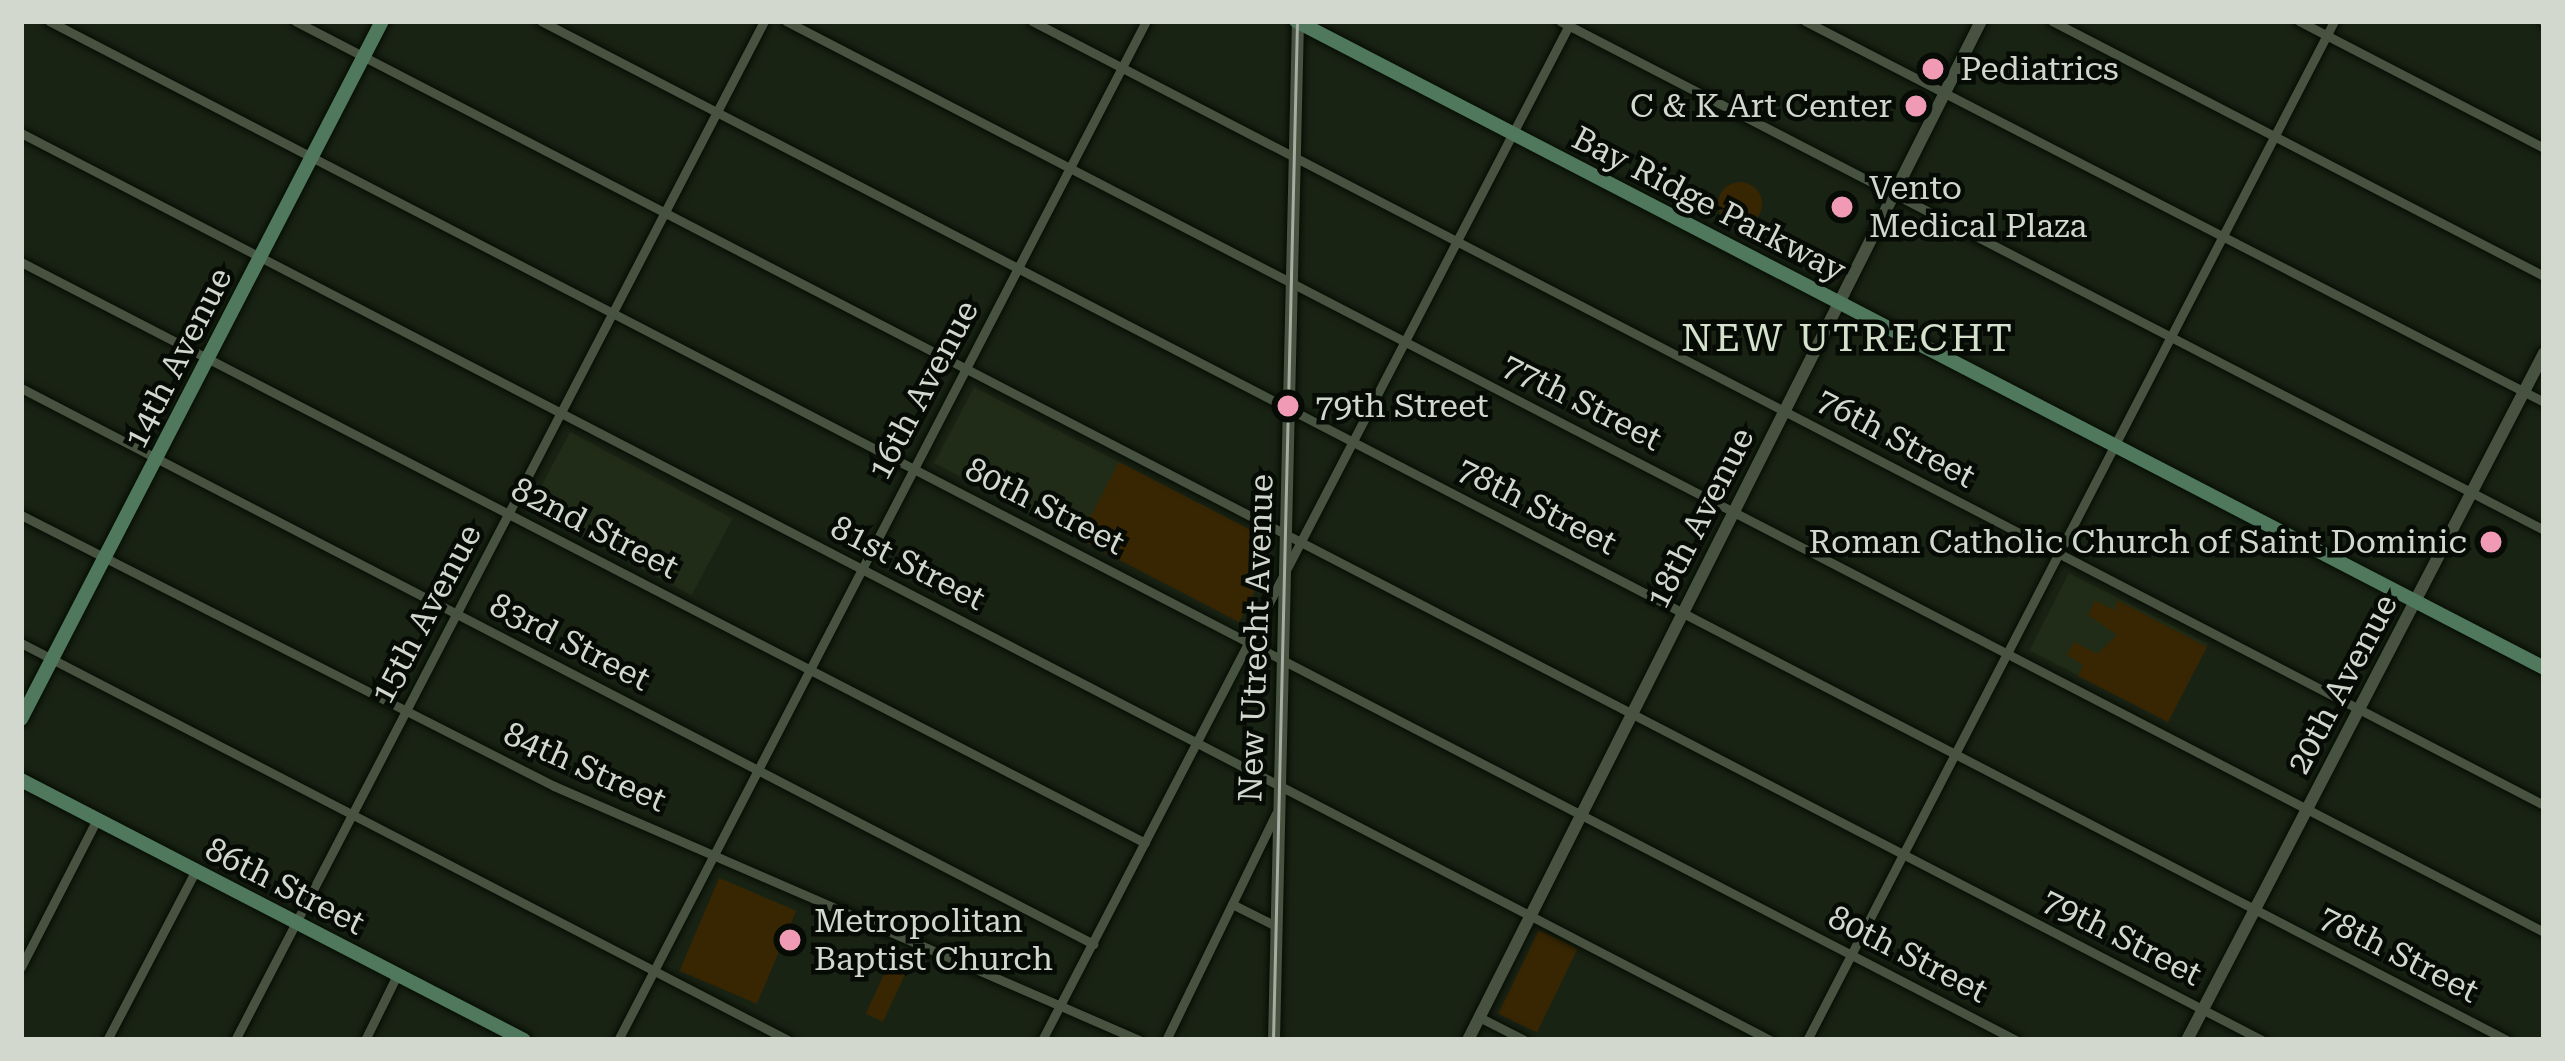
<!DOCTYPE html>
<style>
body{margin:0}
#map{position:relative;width:2565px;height:1061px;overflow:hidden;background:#192314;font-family:"Roboto Serif",serif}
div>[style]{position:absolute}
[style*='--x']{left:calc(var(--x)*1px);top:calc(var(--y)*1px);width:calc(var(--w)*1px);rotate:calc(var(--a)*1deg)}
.built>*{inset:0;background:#202c17;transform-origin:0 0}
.green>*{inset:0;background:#382603;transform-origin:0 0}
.round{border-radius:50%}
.roads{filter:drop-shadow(0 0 3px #050c02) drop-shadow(0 0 3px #050c02)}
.minor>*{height:9px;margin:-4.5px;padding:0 4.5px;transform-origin:4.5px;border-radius:4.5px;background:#485241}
.tertiary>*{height:12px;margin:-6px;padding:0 6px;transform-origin:6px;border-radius:6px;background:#485241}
.secondary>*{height:14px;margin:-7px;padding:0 7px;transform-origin:7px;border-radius:7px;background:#50785d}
.rail>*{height:3px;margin:-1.5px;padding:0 1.5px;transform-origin:1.5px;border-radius:1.5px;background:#a5aca1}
.dots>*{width:33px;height:33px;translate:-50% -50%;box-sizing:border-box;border:6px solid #070b05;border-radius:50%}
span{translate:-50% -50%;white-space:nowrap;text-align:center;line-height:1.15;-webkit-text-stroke:9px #070b05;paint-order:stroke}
.poi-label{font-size:33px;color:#d2d8ce}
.left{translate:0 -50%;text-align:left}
.right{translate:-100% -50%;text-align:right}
.street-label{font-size:33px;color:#d2d8ce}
.quarter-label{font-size:39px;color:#d4e1cc;letter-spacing:3px}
.frame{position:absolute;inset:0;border:24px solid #d2d8ce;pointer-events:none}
</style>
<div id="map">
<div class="built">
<i style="clip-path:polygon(974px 387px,1266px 538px,1266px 569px,1239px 622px,934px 463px)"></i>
<i style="left:570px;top:432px;width:184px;height:87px;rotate:28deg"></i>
<i style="left:2069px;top:573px;width:156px;height:87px;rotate:27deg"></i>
</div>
<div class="green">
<i class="round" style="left:1718px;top:182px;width:44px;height:44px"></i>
<i style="clip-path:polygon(1119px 462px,1266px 538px,1266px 569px,1239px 622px,1079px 539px)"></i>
<i style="clip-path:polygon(2117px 600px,2207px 647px,2168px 722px,2078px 676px,2083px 665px,2067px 655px,2074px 642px,2097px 654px,2117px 635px,2088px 615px,2095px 601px,2115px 610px)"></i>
<i style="left:719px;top:878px;width:84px;height:101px;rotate:23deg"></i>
<i style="left:1539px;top:930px;width:43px;height:93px;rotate:26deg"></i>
<i style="left:894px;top:953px;width:19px;height:67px;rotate:25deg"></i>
</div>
<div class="roads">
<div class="minor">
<i style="--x:49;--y:21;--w:2215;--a:27.39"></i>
<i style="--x:295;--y:21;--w:2215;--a:27.39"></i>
<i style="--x:541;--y:21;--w:2214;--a:27.4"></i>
<i style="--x:786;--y:21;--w:1980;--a:27.39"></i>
<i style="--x:1032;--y:21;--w:1703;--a:27.41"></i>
<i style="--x:1560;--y:21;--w:1108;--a:27.35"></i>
<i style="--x:1805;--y:21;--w:831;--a:27.27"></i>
<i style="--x:2052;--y:21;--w:554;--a:27.4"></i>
<i style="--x:2299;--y:21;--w:276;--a:27.4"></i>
<i style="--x:2543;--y:21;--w:1;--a:0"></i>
<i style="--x:21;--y:133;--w:1970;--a:27.41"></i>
<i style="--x:21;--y:262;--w:1265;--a:27.33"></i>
<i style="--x:21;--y:388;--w:1208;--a:27.41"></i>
<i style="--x:21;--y:515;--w:598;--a:26.95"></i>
<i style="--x:554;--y:786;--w:638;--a:23.47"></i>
<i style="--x:21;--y:643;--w:864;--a:27.37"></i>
<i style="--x:1232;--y:904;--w:49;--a:26.6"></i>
<i style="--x:21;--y:967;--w:166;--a:-62.8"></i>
<i style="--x:1481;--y:1018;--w:48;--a:27.1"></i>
<i style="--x:107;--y:1040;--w:192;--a:-62.4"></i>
<i style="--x:235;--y:1040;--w:1148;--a:-62.56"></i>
<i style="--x:365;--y:1040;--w:72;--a:-63.8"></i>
<i style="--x:618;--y:1040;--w:1148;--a:-62.61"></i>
<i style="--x:1042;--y:1040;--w:1148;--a:-62.56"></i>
<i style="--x:1166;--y:1040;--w:252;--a:-64.1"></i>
<i style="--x:1807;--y:1040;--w:1147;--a:-62.65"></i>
</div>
<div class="tertiary">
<i style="--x:1274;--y:1040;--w:1019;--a:-88.65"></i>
<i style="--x:1468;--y:1040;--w:1141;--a:-63.28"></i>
<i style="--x:2187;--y:1040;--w:774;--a:-62.54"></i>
</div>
<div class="secondary">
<i style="--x:1296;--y:21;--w:1406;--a:27.4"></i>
<i style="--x:21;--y:719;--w:786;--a:-62.65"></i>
<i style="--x:21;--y:780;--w:566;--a:27.33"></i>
</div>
</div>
<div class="rail">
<i style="--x:1273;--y:1040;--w:1019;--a:-88.65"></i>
</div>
<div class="dots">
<i style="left:1933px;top:69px;background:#f09ab6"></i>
<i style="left:1916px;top:106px;background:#f09ab6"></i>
<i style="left:1842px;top:207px;background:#f09ab6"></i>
<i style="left:1288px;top:406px;background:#f09ab6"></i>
<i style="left:2491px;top:542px;background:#f09ab6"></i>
<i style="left:790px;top:940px;background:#f09ab6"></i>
</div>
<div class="poi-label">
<span class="left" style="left:1960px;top:69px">Pediatrics</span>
<span class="right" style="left:1892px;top:106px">C &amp; K Art Center</span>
<span class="left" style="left:1869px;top:207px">Vento<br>Medical Plaza</span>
<span class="left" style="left:1315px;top:406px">79th Street</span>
<span class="right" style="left:2467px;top:542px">Roman Catholic Church of Saint Dominic</span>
<span class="left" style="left:814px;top:940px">Metropolitan<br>Baptist Church</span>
</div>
<div class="street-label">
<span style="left:1709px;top:204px;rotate:27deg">Bay Ridge Parkway</span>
<span style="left:178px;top:358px;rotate:-63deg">14th Avenue</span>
<span style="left:923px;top:390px;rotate:-62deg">16th Avenue</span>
<span style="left:1582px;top:402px;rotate:27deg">77th Street</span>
<span style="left:1896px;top:438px;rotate:28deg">76th Street</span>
<span style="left:1045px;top:506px;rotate:27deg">80th Street</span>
<span style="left:1537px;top:506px;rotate:27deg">78th Street</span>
<span style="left:1700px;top:518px;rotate:-63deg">18th Avenue</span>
<span style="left:595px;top:528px;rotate:27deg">82nd Street</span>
<span style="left:908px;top:563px;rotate:27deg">81st Street</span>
<span style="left:426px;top:614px;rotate:-62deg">15th Avenue</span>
<span style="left:1256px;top:638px;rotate:-88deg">New Utrecht Avenue</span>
<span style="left:570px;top:642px;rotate:27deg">83rd Street</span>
<span style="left:2342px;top:684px;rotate:-62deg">20th Avenue</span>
<span style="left:585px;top:767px;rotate:24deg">84th Street</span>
<span style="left:285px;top:886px;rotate:27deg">86th Street</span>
<span style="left:2122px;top:937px;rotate:27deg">79th Street</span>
<span style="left:1908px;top:954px;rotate:27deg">80th Street</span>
<span style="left:2399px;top:954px;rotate:27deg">78th Street</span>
</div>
<div class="quarter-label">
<span style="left:1848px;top:338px">NEW UTRECHT</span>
</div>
<div class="frame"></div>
</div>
